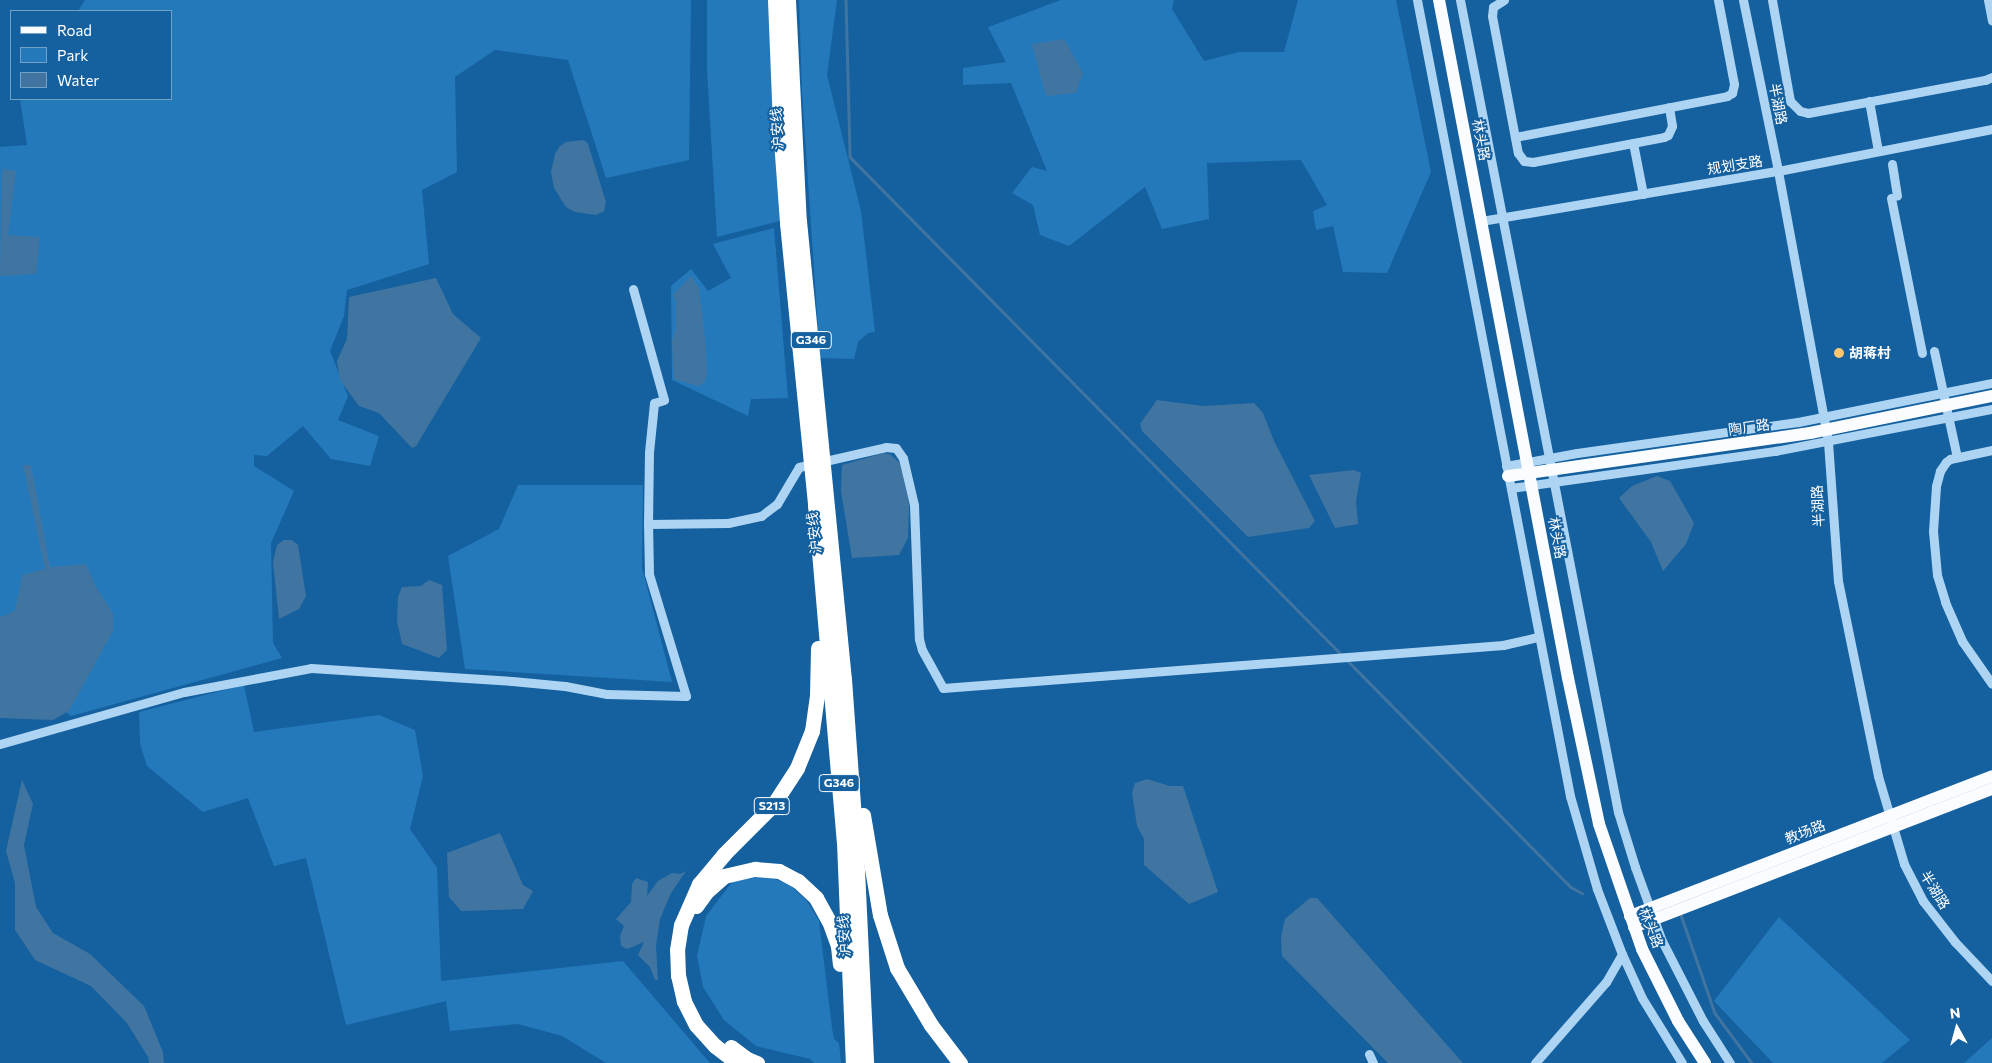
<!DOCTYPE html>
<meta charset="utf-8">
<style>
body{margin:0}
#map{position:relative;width:1992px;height:1063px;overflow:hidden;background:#15609f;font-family:Commissioner,"Noto Sans SC",sans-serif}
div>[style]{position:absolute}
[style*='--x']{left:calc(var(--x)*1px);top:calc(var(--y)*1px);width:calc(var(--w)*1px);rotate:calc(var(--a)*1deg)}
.green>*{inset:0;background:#2479bb}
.water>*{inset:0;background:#4175a1}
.stream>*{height:2.5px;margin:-1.25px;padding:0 1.25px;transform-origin:1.25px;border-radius:1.25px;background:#4175a1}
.minor>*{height:9px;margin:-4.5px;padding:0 4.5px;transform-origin:4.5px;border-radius:4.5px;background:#add5f3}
.major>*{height:12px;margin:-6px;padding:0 6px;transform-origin:6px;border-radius:6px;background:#fafcff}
.highway>*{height:15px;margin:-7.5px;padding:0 7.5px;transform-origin:7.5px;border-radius:7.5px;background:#fff}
.dots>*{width:14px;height:14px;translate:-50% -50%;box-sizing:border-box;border:2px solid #15609f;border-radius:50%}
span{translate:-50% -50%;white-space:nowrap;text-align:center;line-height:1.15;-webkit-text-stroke:4px #15609f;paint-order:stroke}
.shield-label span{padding:1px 4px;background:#15609f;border:1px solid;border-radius:4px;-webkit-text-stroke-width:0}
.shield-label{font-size:12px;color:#fff;font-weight:700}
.street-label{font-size:14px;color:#fff}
.poi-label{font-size:14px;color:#fff;font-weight:700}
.left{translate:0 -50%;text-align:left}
.legend{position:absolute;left:10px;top:10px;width:162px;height:90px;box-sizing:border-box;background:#15609f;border:1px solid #73a0c5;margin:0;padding:6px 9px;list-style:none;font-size:15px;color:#fff}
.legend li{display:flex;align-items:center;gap:10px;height:25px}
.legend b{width:25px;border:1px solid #73a0c5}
.north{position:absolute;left:1932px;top:1003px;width:50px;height:50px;-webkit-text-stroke:4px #15609f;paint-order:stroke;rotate:353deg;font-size:14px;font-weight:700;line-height:20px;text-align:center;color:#fff}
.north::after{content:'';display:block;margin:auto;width:18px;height:22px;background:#fff;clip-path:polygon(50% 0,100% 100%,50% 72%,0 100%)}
</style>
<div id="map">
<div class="green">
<i style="clip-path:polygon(85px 0,691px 0,689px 160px,606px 178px,568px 60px,495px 50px,455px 77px,457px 172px,422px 190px,429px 264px,347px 290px,344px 316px,330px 351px,348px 396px,338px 420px,379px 436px,370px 466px,331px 459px,303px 426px,267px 456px,254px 455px,254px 466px,294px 491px,271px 543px,273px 643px,282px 658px,71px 716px,0 664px,0 147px,27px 145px,20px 99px,171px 99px,171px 11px,78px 11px)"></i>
<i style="clip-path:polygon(707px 0,771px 0,780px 221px,717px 237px,707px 70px)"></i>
<i style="clip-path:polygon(799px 0,837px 0,827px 75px,861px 211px,875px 332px,868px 333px,858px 342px,854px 359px,820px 358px,802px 92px)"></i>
<i style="clip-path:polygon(1061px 0,1174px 0,1172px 9px,1204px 61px,1239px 52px,1284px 52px,1298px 0,1396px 0,1431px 172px,1387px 273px,1343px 272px,1333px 226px,1316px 230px,1313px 211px,1327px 205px,1301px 160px,1207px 163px,1209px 219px,1162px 229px,1145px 187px,1069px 246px,1040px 235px,1033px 205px,1012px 193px,1032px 167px,1047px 171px,1011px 83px,963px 85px,963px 68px,1006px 62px,988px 27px)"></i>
<i style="clip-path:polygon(774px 228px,788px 398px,751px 399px,748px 416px,672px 380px,671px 286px,691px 269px,708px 291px,731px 278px,713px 244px)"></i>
<i style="clip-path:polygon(518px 485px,643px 485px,642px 568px,672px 682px,465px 669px,448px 556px,499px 529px)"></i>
<i style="clip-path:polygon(244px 685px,254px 732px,379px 715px,415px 730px,423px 776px,410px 829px,437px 868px,441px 981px,623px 961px,710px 1063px,606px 1063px,562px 1036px,518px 1024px,450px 1031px,446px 1001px,346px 1025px,306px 858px,274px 866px,248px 798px,203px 812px,147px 766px,140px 744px,139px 712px)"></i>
<i style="clip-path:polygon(765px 876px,789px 884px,807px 901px,819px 921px,832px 1028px,834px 1039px,839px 1043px,841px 1063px,814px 1063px,810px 1059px,756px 1046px,724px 1020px,703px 987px,697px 956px,706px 916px,733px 881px)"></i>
<i style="clip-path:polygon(1779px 917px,1910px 1040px,1882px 1063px,1773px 1063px,1714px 1001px)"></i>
<i style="clip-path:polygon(1992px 1038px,1992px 1063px,1964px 1063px)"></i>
</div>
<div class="water">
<i style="clip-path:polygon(1064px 39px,1083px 73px,1076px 93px,1046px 96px,1032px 44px)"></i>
<i style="clip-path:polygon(584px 140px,588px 144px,606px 202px,604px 211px,596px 215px,575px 212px,566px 207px,554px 188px,551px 172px,555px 154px,560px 146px,566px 142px)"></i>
<i style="clip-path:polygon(2px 169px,16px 171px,8px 235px,40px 237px,36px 274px,0 276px)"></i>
<i style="clip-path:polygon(691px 276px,699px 288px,705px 338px,707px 372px,705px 382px,698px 386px,674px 379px,672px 341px,676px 328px,676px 301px,673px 295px)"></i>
<i style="clip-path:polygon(436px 278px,453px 314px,481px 338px,416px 446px,412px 448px,379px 413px,359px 406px,340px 380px,337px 361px,347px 339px,349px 297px)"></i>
<i style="clip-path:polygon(1157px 400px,1203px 406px,1254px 403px,1263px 413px,1274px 441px,1315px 521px,1309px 528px,1248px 537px,1142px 431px,1140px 424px)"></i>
<i style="clip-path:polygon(884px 453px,891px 455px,900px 463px,909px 504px,908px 538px,899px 555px,852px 558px,841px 491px,842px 465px)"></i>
<i style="clip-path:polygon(23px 465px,31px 465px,50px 567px,86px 564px,96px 587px,113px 614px,113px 631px,69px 711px,53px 720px,0 718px,0 617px,15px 611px,22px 575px,45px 569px)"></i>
<i style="clip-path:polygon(1354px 470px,1361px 473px,1356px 501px,1358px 524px,1335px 528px,1309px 475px)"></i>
<i style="clip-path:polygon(1657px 476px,1670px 481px,1694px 523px,1686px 544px,1663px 571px,1651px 542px,1619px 498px,1632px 486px)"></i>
<i style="clip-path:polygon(284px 540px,292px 540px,298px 545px,306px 596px,299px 609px,279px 619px,273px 562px,277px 545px)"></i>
<i style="clip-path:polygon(429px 580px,442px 585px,447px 650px,439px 658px,402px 644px,397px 621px,398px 597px,402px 587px,421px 586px)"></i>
<i style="clip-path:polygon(1147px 779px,1170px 786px,1183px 786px,1218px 892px,1189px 904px,1144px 865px,1144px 839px,1137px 826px,1132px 793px,1135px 783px)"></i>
<i style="clip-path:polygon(22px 780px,33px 804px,24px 845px,36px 907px,53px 933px,90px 954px,144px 1006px,163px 1052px,164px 1063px,149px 1063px,148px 1057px,127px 1023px,91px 986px,35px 960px,15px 930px,15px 883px,6px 851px)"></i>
<i style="clip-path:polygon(500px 833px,523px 885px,533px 891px,523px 909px,461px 911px,449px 897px,447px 853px)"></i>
<i style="clip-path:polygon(686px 871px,671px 893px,660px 919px,656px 946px,658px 980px,655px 980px,650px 967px,638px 955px,644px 942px,627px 949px,621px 946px,620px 936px,624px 926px,616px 919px,631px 902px,632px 884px,636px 878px,648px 882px,647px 896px,658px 881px,672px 873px,680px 874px)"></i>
<i style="clip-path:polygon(1310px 898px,1317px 898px,1463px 1063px,1388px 1063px,1282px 956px,1281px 937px,1285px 919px)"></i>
</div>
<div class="stream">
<i style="--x:846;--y:0;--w:157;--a:88.5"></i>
<i style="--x:850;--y:157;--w:699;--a:45.35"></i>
<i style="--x:1347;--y:660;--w:319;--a:45.4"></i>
<i style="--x:1571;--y:887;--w:13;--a:29"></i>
<i style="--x:1681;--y:915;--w:104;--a:70.9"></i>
<i style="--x:1715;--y:1013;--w:62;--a:53.5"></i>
</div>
<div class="minor">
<i style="--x:1417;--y:0;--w:811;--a:79.12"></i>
<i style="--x:1570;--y:796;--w:97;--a:73.8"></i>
<i style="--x:1597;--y:889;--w:70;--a:69"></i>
<i style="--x:1622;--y:954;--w:48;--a:65.6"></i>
<i style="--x:1642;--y:998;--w:76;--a:58.4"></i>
<i style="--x:1460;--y:0;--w:827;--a:78.99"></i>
<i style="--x:1618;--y:812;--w:58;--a:72.8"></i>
<i style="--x:1635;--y:867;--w:77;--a:70.1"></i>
<i style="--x:1661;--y:939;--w:92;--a:62.9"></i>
<i style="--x:1703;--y:1021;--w:50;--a:57.3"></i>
<i style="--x:1504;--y:0;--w:13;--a:148"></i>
<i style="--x:1493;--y:7;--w:9;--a:96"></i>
<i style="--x:1492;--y:16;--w:139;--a:79.3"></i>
<i style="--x:1518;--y:153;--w:10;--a:53"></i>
<i style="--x:1524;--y:161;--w:9;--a:6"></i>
<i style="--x:1533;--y:162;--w:133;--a:-10.8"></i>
<i style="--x:1664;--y:137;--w:4;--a:-27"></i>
<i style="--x:1668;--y:135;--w:10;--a:-66"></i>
<i style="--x:1672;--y:126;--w:19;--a:-99"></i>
<i style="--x:1743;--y:0;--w:175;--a:78.4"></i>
<i style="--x:1778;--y:171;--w:276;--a:79.5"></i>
<i style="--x:1828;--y:442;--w:139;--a:85.9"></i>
<i style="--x:1838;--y:581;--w:199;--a:78.4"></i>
<i style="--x:1878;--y:776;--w:92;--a:73.5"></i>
<i style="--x:1904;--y:864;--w:42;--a:62.8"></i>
<i style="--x:1923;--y:901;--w:52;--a:52"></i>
<i style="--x:1955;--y:942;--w:54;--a:46.5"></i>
<i style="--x:1772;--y:0;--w:103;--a:79.9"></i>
<i style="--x:1790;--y:101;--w:14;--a:45"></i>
<i style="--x:1800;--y:111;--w:8;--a:14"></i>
<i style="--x:1808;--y:113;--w:180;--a:-10.6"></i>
<i style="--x:1985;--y:80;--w:8;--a:-23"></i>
<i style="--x:1988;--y:0;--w:21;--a:79"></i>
<i style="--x:1869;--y:101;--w:51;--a:79.8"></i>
<i style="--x:1515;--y:137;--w:216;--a:-10.9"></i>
<i style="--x:1727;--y:96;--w:6;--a:-31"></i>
<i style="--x:1732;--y:93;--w:9;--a:-77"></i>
<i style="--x:1734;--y:84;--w:86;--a:-100.8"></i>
<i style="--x:1633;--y:143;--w:52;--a:78.9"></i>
<i style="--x:1892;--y:164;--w:32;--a:81"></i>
<i style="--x:1891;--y:198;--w:158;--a:78.7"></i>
<i style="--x:1481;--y:221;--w:301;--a:-9.6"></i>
<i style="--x:1778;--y:171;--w:218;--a:-11.1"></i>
<i style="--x:633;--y:289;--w:115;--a:74.4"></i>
<i style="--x:664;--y:400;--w:10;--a:163"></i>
<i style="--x:654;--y:403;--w:49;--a:95.8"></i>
<i style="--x:649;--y:452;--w:72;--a:90.8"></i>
<i style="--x:1934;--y:351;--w:108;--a:77.8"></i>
<i style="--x:1992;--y:450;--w:43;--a:167.9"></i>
<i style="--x:1950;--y:459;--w:5;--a:143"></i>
<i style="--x:1946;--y:462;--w:11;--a:124"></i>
<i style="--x:1940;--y:471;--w:16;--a:105"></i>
<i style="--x:1936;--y:486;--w:45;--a:93.8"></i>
<i style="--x:1933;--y:531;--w:44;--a:84.8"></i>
<i style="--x:1937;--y:575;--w:28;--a:73"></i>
<i style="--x:1945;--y:602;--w:43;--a:66.4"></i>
<i style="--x:1962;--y:641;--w:52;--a:55.1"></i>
<i style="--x:1506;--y:466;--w:72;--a:-10.4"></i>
<i style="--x:1577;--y:453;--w:223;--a:-8"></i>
<i style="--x:1798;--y:422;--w:198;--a:-11.4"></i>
<i style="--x:1511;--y:488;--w:267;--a:-8"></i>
<i style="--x:1775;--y:451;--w:221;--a:-11"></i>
<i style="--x:0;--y:744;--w:191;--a:-15.8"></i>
<i style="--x:184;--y:692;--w:129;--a:-10.7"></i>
<i style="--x:311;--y:668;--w:201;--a:3.7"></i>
<i style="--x:512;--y:681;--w:53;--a:5.4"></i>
<i style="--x:565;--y:686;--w:43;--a:10.8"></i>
<i style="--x:607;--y:694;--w:79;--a:1.5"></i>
<i style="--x:686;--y:696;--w:127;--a:-106.9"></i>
<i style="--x:649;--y:574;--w:50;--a:-91.1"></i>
<i style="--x:648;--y:524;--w:80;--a:-0.7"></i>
<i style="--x:728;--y:523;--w:34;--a:-12"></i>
<i style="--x:761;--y:516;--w:20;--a:-37"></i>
<i style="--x:777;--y:504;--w:43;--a:-59.3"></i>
<i style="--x:799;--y:467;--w:89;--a:-12.9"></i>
<i style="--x:886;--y:447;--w:10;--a:6"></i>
<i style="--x:896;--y:448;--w:12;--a:55"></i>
<i style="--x:903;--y:458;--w:48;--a:76.8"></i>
<i style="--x:914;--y:505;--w:134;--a:87.9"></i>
<i style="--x:919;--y:639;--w:11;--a:75"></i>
<i style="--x:922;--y:650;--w:43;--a:61.1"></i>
<i style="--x:943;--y:688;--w:562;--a:-4.39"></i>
<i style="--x:1503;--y:645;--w:37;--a:-13"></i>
<i style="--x:1369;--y:1054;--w:10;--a:66"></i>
<i style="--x:1535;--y:1063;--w:108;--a:-48.8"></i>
<i style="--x:1606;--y:982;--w:32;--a:-60"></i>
</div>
<div class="major">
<i style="--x:1439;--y:0;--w:690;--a:79.23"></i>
<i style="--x:1568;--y:678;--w:149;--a:78"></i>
<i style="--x:1599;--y:824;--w:132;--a:71"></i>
<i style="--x:1642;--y:949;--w:80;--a:63.4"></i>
<i style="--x:1678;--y:1021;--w:50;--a:57.3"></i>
<i style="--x:1508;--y:476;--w:305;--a:-8.1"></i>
<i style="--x:1810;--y:433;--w:186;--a:-11.5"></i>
<i style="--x:1630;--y:916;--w:388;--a:-21.1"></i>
<i style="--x:1634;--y:927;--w:384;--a:-21.1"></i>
</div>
<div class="highway">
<i style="--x:775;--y:0;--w:127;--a:87.7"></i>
<i style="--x:780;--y:127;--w:96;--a:85.8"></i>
<i style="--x:787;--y:223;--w:283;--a:84.3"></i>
<i style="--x:815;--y:505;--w:338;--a:85.1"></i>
<i style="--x:844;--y:842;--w:221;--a:87.7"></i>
<i style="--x:788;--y:0;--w:221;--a:87.2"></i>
<i style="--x:799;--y:221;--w:460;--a:84.4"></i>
<i style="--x:844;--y:679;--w:169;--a:85.9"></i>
<i style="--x:856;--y:848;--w:215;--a:87.3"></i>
<i style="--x:863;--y:815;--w:101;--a:80.4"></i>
<i style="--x:880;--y:915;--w:56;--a:72.2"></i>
<i style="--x:897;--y:968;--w:66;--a:59.2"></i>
<i style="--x:931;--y:1025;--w:48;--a:52.7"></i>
<i style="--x:696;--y:906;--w:19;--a:-54"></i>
<i style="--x:707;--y:891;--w:23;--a:-41"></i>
<i style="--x:724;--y:876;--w:32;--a:-13"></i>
<i style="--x:755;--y:869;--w:24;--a:5"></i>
<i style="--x:779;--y:871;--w:21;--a:28"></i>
<i style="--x:798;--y:881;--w:25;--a:43"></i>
<i style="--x:816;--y:898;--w:26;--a:61"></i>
<i style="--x:829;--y:921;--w:27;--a:70"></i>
<i style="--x:838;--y:946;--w:18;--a:84"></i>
<i style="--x:731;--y:1047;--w:20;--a:37"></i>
<i style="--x:747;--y:1059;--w:11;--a:22"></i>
<i style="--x:737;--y:1063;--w:28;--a:-142"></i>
<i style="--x:715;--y:1046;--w:28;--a:-132"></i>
<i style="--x:696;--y:1025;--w:27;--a:-117"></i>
<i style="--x:684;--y:1001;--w:27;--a:-103"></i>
<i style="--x:678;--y:975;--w:25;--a:-92"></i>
<i style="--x:677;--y:950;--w:25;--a:-81"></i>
<i style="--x:681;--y:925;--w:45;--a:-66.3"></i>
<i style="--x:699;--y:884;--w:39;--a:-50"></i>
<i style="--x:724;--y:854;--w:69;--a:-45"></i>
<i style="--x:773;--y:805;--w:44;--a:-57"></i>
<i style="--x:797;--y:768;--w:40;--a:-68"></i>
<i style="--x:812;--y:731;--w:35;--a:-82"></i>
<i style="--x:817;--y:696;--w:48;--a:-88.8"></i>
</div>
<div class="dots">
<i style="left:1839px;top:353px;background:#ffc670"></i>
</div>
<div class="shield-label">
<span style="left:811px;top:340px">G346</span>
<span style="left:839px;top:783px">G346</span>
<span style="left:772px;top:806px">S213</span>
</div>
<div class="street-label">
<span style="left:1778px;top:104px;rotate:79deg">半湖路</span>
<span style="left:777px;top:129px;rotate:-93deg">沪安线</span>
<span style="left:1481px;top:140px;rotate:79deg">林头路</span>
<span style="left:1735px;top:165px;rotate:-9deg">规划支路</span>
<span style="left:1749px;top:427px;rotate:-8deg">陶厂路</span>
<span style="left:1818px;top:506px;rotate:-93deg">半湖路</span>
<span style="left:814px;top:533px;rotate:-96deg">沪安线</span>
<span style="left:1557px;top:538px;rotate:79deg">林头路</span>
<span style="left:1805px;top:832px;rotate:-21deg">教场路</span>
<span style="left:1935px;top:890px;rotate:58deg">半湖路</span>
<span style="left:1651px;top:928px;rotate:68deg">林头路</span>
<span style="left:844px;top:936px;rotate:-93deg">沪安线</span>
</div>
<div class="poi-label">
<span class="left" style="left:1849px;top:353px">胡蒋村</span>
</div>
<ul class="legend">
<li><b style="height:6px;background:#fafcff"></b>Road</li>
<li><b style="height:14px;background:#2479bb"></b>Park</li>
<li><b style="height:14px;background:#4175a1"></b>Water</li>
</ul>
<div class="north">N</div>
</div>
